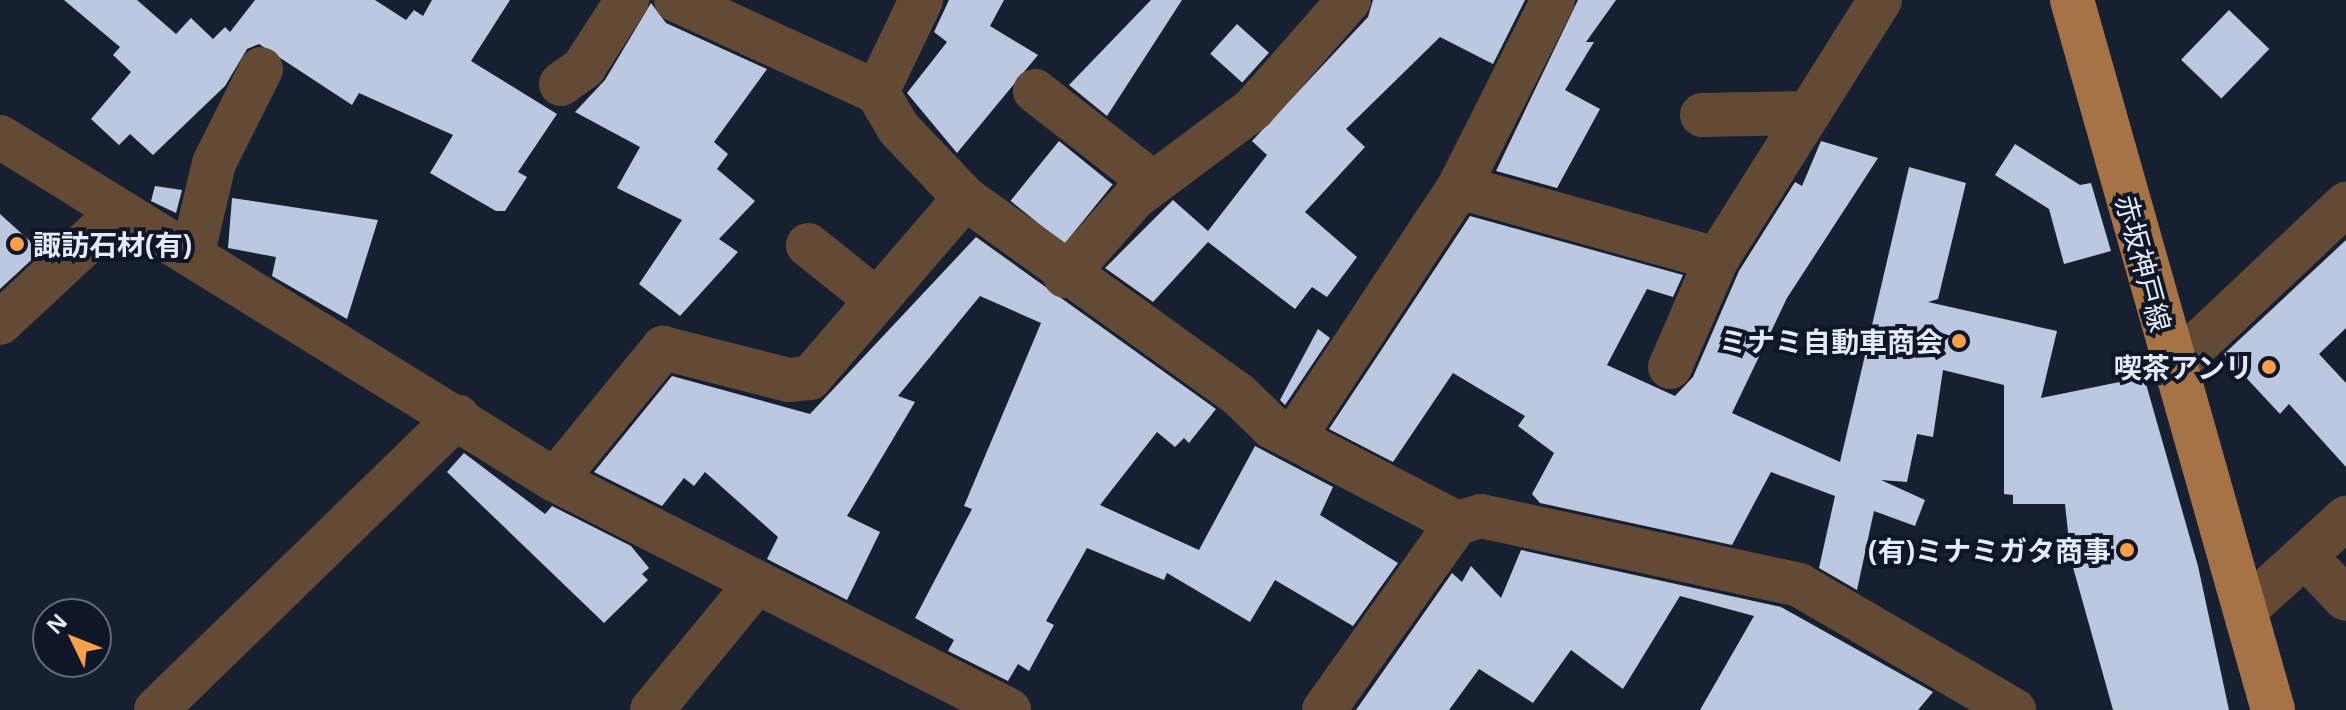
<!DOCTYPE html>
<meta charset="utf-8">
<style>
body{margin:0}
#map{position:relative;width:2346px;height:710px;overflow:hidden;background:#172031;font-family:"Noto Sans","Noto Sans JP",sans-serif}
div>[style]{position:absolute}
[style*='--x']{left:calc(var(--x)*1px);top:calc(var(--y)*1px);width:calc(var(--w)*1px);rotate:calc(var(--a)*1deg)}
.building>*{inset:0;background:#bbc8df;transform-origin:0 0}
.minor>*{height:44px;margin:-22px;padding:0 22px;transform-origin:22px;border-radius:22px;background:#634a35}
.major>*{height:44px;margin:-22px;padding:0 22px;transform-origin:22px;border-radius:22px;background:#a57346}
.dots>*{width:22px;height:22px;translate:-50% -50%;box-sizing:border-box;border:4px solid #0e1627;border-radius:50%}
span{translate:-50% -50%;white-space:nowrap;text-align:center;line-height:1.15;-webkit-text-stroke:8px #0e1627;paint-order:stroke}
.poi-label{font-size:28px;color:#e4ebf7;font-weight:700}
.left{translate:0 -50%;text-align:left}
.right{translate:-100% -50%;text-align:right}
.street-label{font-size:28px;color:#e4ebf7}
.north{position:absolute;left:32px;top:598px;width:80px;height:80px;box-sizing:border-box;background:#0e1627;border:2px solid #646b7a;border-radius:50%;rotate:313deg;font-size:22px;font-weight:700;line-height:32px;text-align:center;color:#e4ebf7}
.north::after{content:'';display:block;margin:auto;width:28px;height:36px;background:#f8a04b;clip-path:polygon(50% 0,100% 100%,50% 72%,0 100%)}
</style>
<div id="map">
<div class="building">
<i style="clip-path:polygon(64px 0,137px 0,176px 34px,191px 18px,213px 39px,225px 27px,230px 32px,255px 0,375px 0,406px 20px,414px 10px,423px 16px,432px 0,510px 0,471px 61px,557px 114px,518px 172px,527px 177px,505px 211px,496px 211px,430px 173px,453px 135px,359px 93px,352px 105px,259px 44px,247px 49px,225px 86px,153px 155px,130px 134px,119px 145px,91px 119px,131px 72px,113px 55px,120px 47px)"></i>
<i style="clip-path:polygon(949px 0,1004px 0,990px 26px,1038px 55px,957px 153px,907px 93px,947px 42px,934px 32px)"></i>
<i style="clip-path:polygon(1151px 0,1182px 0,1107px 116px,1069px 85px)"></i>
<i style="clip-path:polygon(1373px 0,1525px 0,1493px 64px,1440px 37px,1346px 129px,1365px 147px,1305px 212px,1357px 257px,1327px 297px,1312px 287px,1295px 309px,1208px 242px,1153px 302px,1105px 268px,1173px 200px,1208px 231px,1267px 155px,1252px 141px,1368px 17px)"></i>
<i style="clip-path:polygon(1578px 0,1616px 0,1586px 42px,1594px 42px,1565px 90px,1600px 109px,1557px 188px,1496px 171px)"></i>
<i style="clip-path:polygon(651px 3px,666px 23px,767px 69px,714px 142px,728px 154px,717px 169px,755px 201px,719px 239px,738px 252px,680px 316px,639px 284px,682px 220px,617px 188px,640px 147px,575px 112px,605px 80px)"></i>
<i style="left:2229px;top:10px;width:56px;height:69px;rotate:44deg"></i>
<i style="left:1237px;top:24px;width:43px;height:40px;rotate:42deg"></i>
<i style="left:1059px;top:141px;width:69px;height:77px;rotate:39deg"></i>
<i style="clip-path:polygon(1821px 141px,1878px 158px,1787px 298px,1732px 413px,1840px 462px,1909px 167px,1966px 183px,1938px 299px,1928px 302px,2057px 331px,2041px 398px,2144px 377px,2198px 566px,2229px 710px,2113px 710px,2071px 560px,2065px 504px,2013px 504px,2013px 495px,2004px 494px,2004px 385px,1943px 370px,1933px 437px,1917px 434px,1907px 482px,1881px 480px,1925px 500px,1915px 526px,1874px 511px,1857px 590px,1819px 568px,1835px 496px,1771px 472px,1732px 545px,1540px 503px,1532px 494px,1554px 453px,1518px 426px,1525px 416px,1453px 373px,1393px 462px,1329px 429px,1470px 216px,1683px 275px,1673px 297px,1647px 289px,1607px 365px,1675px 396px,1693px 377px,1739px 271px,1795px 182px,1802px 186px)"></i>
<i style="clip-path:polygon(2015px 144px,2080px 185px,2091px 183px,2111px 251px,2064px 264px,2049px 209px,1995px 175px)"></i>
<i style="clip-path:polygon(155px 186px,182px 190px,176px 213px,151px 201px)"></i>
<i style="clip-path:polygon(232px 198px,378px 220px,347px 319px,272px 276px,276px 257px,228px 248px)"></i>
<i style="clip-path:polygon(0 214px,41px 251px,0 289px)"></i>
<i style="clip-path:polygon(976px 237px,1216px 409px,1189px 443px,1184px 438px,1175px 447px,1157px 432px,1100px 505px,1199px 550px,1255px 446px,1333px 487px,1320px 515px,1398px 563px,1353px 626px,1275px 580px,1250px 622px,1167px 573px,1164px 580px,1087px 548px,1046px 621px,1054px 625px,1029px 671px,1018px 664px,1008px 681px,948px 651px,954px 640px,915px 618px,972px 509px,964px 506px,1041px 323px,980px 296px,898px 396px,915px 402px,847px 516px,880px 532px,847px 600px,767px 559px,778px 537px,705px 472px,694px 486px,684px 478px,662px 506px,594px 472px,672px 376px,810px 414px)"></i>
<i style="clip-path:polygon(2346px 240px,2346px 328px,2319px 354px,2346px 383px,2346px 467px,2289px 404px,2280px 414px,2224px 354px)"></i>
<i style="clip-path:polygon(1318px 329px,1330px 338px,1285px 405px,1280px 400px)"></i>
<i style="clip-path:polygon(464px 453px,545px 514px,552px 506px,631px 546px,649px 568px,642px 574px,648px 580px,604px 623px,447px 472px)"></i>
<i style="clip-path:polygon(1521px 550px,1781px 607px,1933px 692px,1918px 710px,1700px 710px,1754px 616px,1680px 596px,1623px 689px,1571px 650px,1533px 703px,1479px 669px,1449px 710px,1356px 710px,1452px 573px,1462px 582px,1471px 566px,1501px 598px)"></i>
</div>
<div class="minor">
<i style="--x:561;--y:84;--w:29;--a:-36"></i>
<i style="--x:584;--y:67;--w:80;--a:-57.3"></i>
<i style="--x:1035;--y:91;--w:148;--a:37.9"></i>
<i style="--x:877;--y:92;--w:102;--a:-64.4"></i>
<i style="--x:1702;--y:115;--w:107;--a:-1.1"></i>
<i style="--x:0;--y:137;--w:652;--a:31.72"></i>
<i style="--x:555;--y:480;--w:509;--a:26.87"></i>
<i style="--x:1459;--y:187;--w:268;--a:15.6"></i>
<i style="--x:1717;--y:259;--w:306;--a:-57.8"></i>
<i style="--x:965;--y:198;--w:336;--a:35.7"></i>
<i style="--x:1238;--y:394;--w:47;--a:44.1"></i>
<i style="--x:1272;--y:427;--w:208;--a:27.4"></i>
<i style="--x:808;--y:245;--w:88;--a:38.6"></i>
<i style="--x:193;--y:252;--w:91;--a:-76.7"></i>
<i style="--x:214;--y:163;--w:105;--a:-63.4"></i>
<i style="--x:1065;--y:276;--w:106;--a:-48.5"></i>
<i style="--x:1135;--y:197;--w:147;--a:-36.7"></i>
<i style="--x:1253;--y:109;--w:145;--a:-48.6"></i>
<i style="--x:0;--y:323;--w:160;--a:-43"></i>
<i style="--x:1670;--y:367;--w:118;--a:-66.5"></i>
<i style="--x:2173;--y:367;--w:238;--a:-43.3"></i>
<i style="--x:1294;--y:437;--w:300;--a:-56.6"></i>
<i style="--x:1459;--y:187;--w:209;--a:-63.3"></i>
<i style="--x:555;--y:480;--w:171;--a:-50.7"></i>
<i style="--x:663;--y:348;--w:130;--a:14.3"></i>
<i style="--x:789;--y:380;--w:21;--a:-5"></i>
<i style="--x:810;--y:378;--w:238;--a:-49.3"></i>
<i style="--x:965;--y:198;--w:95;--a:-133.7"></i>
<i style="--x:899;--y:129;--w:43;--a:-120.7"></i>
<i style="--x:877;--y:92;--w:221;--a:-155.4"></i>
<i style="--x:2305;--y:556;--w:59;--a:46.4"></i>
<i style="--x:2245;--y:610;--w:137;--a:-42.3"></i>
<i style="--x:156;--y:710;--w:421;--a:-44.2"></i>
<i style="--x:652;--y:710;--w:161;--a:-50.6"></i>
<i style="--x:1324;--y:710;--w:229;--a:-54.6"></i>
<i style="--x:1457;--y:523;--w:25;--a:-16"></i>
<i style="--x:1481;--y:516;--w:325;--a:12.2"></i>
<i style="--x:1799;--y:585;--w:249;--a:30.2"></i>
</div>
<div class="major">
<i style="--x:2072;--y:0;--w:738;--a:74.19"></i>
</div>
<div class="dots">
<i style="left:17px;top:244px;background:#f8a04b"></i>
<i style="left:1959px;top:341px;background:#f8a04b"></i>
<i style="left:2269px;top:367px;background:#f8a04b"></i>
<i style="left:2127px;top:550px;background:#f8a04b"></i>
</div>
<div class="poi-label">
<span class="left" style="left:33px;top:244px">諏訪石材(有)</span>
<span class="right" style="left:1943px;top:341px">ミナミ自動車商会</span>
<span class="right" style="left:2253px;top:367px">喫茶アンリ</span>
<span class="right" style="left:2111px;top:550px">(有)ミナミガタ商事</span>
</div>
<div class="street-label">
<span style="left:2144px;top:263px;rotate:75deg">赤坂神戸線</span>
</div>
<div class="north">N</div>
</div>
